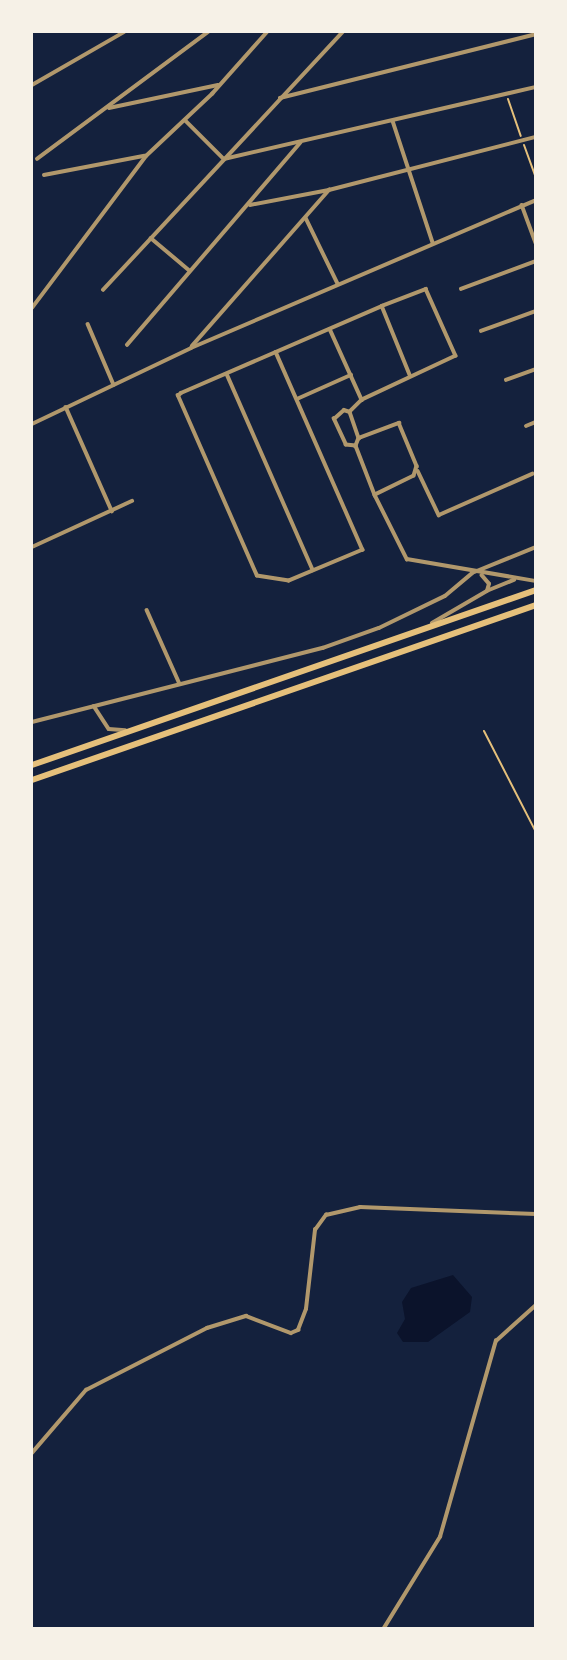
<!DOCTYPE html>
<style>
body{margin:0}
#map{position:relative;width:567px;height:1660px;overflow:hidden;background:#14213d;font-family:"Fira Sans Condensed",sans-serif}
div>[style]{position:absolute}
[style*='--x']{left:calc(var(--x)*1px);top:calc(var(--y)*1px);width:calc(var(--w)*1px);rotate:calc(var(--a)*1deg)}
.water>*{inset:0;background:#0b132b}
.path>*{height:2px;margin:-1px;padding:0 1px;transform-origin:1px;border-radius:1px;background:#e5c07b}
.minor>*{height:3.5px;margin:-1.75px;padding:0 1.75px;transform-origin:1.75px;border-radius:1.75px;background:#b1986c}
.trunk>*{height:6px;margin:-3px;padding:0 3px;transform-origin:3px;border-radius:3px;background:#e5c07b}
span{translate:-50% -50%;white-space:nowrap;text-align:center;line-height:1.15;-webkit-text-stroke:5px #f6f1e7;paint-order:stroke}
.frame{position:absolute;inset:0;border:33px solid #f6f1e7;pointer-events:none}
</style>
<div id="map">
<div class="water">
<i style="clip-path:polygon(453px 1275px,472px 1297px,470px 1312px,428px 1342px,403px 1342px,397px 1333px,405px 1319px,402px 1302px,411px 1288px)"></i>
</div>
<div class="path">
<i style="--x:508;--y:99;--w:39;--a:71"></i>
<i style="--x:524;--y:145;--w:35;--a:70"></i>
<i style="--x:484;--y:731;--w:114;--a:62.8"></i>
</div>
<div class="minor">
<i style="--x:32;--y:85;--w:106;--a:-29.9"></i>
<i style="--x:280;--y:98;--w:264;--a:-14"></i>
<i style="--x:109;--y:108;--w:111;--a:-11.9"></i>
<i style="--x:185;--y:120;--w:55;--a:45"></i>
<i style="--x:224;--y:159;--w:320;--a:-13"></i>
<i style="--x:393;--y:121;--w:128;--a:71.8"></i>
<i style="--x:37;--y:159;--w:213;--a:-36.6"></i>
<i style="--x:44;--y:175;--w:102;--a:-10.8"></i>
<i style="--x:250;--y:205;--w:80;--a:-10.8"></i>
<i style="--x:329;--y:190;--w:214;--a:-14.4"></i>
<i style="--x:522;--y:205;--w:40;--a:69.8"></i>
<i style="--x:306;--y:218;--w:73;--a:64.1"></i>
<i style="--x:151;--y:238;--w:50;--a:40.1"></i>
<i style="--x:461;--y:289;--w:80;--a:-20.5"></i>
<i style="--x:103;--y:290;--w:352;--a:-47.1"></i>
<i style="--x:382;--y:306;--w:74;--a:67.9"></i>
<i style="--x:32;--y:308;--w:190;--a:-53.1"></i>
<i style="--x:146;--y:156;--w:91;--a:-43.2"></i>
<i style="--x:212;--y:94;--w:83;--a:-48.4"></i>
<i style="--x:88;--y:324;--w:66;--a:66.9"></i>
<i style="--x:330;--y:329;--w:78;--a:65.7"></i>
<i style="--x:481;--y:331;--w:59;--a:-20"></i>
<i style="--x:127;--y:345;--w:266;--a:-49.4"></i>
<i style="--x:192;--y:346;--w:208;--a:-48.7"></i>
<i style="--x:276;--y:352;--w:216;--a:66.3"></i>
<i style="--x:363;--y:550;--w:80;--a:157.3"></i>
<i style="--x:289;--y:581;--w:32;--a:-171"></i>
<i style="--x:257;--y:576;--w:197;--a:-113.7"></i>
<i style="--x:178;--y:396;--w:4;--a:-45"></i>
<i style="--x:181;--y:393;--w:219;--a:-23.4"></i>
<i style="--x:382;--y:306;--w:47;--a:-21.1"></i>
<i style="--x:426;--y:289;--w:73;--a:65.9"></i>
<i style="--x:456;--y:356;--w:104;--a:154.9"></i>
<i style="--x:362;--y:400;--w:17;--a:135"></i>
<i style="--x:227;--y:374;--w:214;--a:66.3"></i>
<i style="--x:506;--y:380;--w:32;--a:-20"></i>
<i style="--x:297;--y:399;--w:59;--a:-24"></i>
<i style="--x:66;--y:407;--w:114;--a:66.1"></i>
<i style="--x:32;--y:424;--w:176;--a:-25.5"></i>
<i style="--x:191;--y:348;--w:375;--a:-23.2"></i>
<i style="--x:526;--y:426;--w:11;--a:-22"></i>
<i style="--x:359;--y:438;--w:43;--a:-20.6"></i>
<i style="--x:399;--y:423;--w:47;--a:67.3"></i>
<i style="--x:417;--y:466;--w:10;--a:107"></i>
<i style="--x:414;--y:476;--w:43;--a:154"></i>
<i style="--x:356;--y:446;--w:10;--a:-174"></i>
<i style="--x:346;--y:445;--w:29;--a:-115"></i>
<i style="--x:334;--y:419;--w:13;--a:-42"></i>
<i style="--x:344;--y:410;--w:6;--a:18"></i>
<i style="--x:350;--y:412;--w:28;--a:71"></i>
<i style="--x:359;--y:438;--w:9;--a:111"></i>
<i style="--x:356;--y:446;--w:53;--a:68.8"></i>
<i style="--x:375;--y:495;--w:72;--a:63.4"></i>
<i style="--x:407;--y:559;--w:131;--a:9.7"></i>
<i style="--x:418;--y:471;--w:49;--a:64.5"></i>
<i style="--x:439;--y:515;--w:102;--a:-23.8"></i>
<i style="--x:32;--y:547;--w:110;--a:-24.7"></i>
<i style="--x:489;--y:590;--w:27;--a:-22"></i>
<i style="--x:147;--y:610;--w:79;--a:66"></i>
<i style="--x:432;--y:623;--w:64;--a:-30.2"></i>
<i style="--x:487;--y:591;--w:7;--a:-74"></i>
<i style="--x:489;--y:584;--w:11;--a:-131"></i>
<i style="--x:94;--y:706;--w:27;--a:57"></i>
<i style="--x:109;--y:729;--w:16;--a:4"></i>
<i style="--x:32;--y:722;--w:300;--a:-14.3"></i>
<i style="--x:323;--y:648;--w:59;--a:-19.7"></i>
<i style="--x:379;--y:628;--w:73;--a:-25.9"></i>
<i style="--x:445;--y:596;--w:35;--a:-40"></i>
<i style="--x:472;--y:573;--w:69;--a:-22.1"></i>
<i style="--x:32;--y:1453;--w:83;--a:-49.4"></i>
<i style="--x:86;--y:1390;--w:136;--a:-27.1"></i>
<i style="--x:207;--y:1328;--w:41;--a:-17.1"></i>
<i style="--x:246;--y:1316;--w:48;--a:20.7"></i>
<i style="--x:291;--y:1333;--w:8;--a:-23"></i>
<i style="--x:298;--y:1330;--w:22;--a:-69"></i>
<i style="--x:306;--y:1309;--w:80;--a:-83.5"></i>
<i style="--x:315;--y:1230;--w:19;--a:-54"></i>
<i style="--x:326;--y:1215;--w:35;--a:-13"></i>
<i style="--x:360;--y:1207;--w:176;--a:2.3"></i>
<i style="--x:384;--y:1628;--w:107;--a:-58.4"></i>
<i style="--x:440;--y:1537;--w:204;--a:-74.1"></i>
<i style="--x:496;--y:1341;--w:54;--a:-42"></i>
</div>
<div class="trunk">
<i style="--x:32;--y:765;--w:534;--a:-19.15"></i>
<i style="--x:32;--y:780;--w:534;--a:-19.15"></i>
</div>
<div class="frame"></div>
</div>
